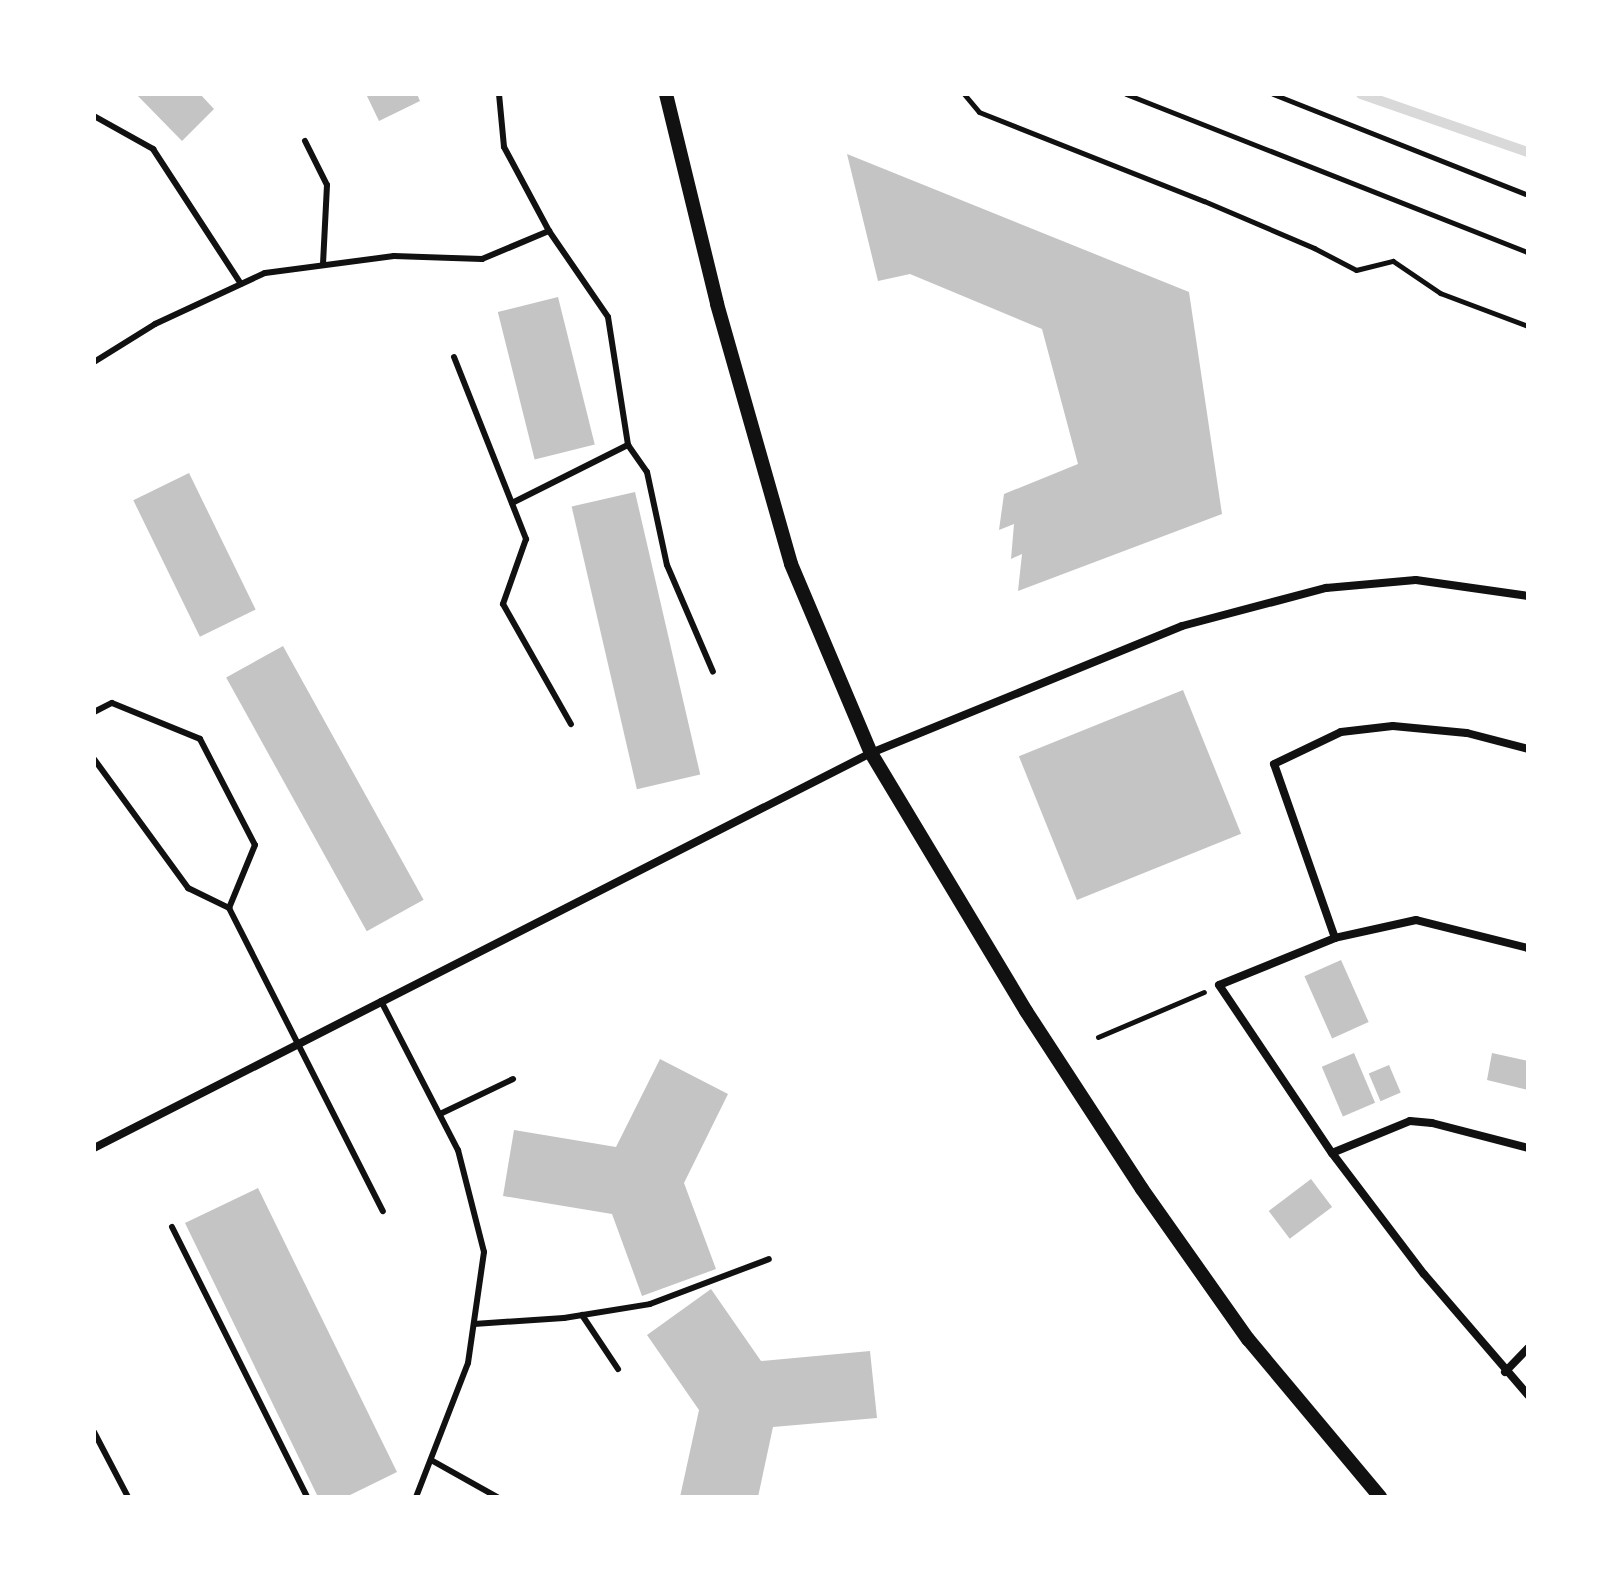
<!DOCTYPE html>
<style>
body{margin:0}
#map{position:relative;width:1622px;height:1591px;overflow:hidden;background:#fff;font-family:"Times New Roman",serif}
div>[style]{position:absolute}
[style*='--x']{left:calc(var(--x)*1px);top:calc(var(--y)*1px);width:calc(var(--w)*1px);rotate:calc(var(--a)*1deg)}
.stream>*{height:10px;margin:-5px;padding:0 5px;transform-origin:5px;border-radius:5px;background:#d9d9d9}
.building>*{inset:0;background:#c4c4c4;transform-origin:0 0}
.path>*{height:5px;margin:-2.5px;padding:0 2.5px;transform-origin:2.5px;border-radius:2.5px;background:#111}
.service>*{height:6px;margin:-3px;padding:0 3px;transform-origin:3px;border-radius:3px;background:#111}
.minor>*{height:8px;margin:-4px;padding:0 4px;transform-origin:4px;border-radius:4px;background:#111}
.tertiary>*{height:14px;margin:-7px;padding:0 7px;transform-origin:7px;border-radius:7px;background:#111}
span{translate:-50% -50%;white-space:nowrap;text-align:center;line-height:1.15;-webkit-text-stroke:8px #fff;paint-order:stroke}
.frame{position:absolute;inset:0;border:96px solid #fff;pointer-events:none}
</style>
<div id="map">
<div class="stream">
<i style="--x:1361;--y:94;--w:177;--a:19.2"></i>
</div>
<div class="building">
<i style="clip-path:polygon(136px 94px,200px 94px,214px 109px,182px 141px)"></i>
<i style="clip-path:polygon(366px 94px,417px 94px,420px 101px,379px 121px)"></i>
<i style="clip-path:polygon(847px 154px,1189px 292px,1222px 514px,1018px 591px,1022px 554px,1011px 559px,1014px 524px,999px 530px,1004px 494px,1078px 464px,1042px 329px,910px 274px,878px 281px)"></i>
<i style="left:558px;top:297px;width:152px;height:62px;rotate:76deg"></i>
<i style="left:189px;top:473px;width:152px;height:62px;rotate:64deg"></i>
<i style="left:635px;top:492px;width:290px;height:65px;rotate:77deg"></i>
<i style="left:283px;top:646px;width:290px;height:65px;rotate:61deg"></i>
<i style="left:1183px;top:690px;width:155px;height:177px;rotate:68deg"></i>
<i style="left:1341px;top:960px;width:68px;height:40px;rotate:66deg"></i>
<i style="left:1354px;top:1053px;width:54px;height:35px;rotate:67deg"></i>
<i style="clip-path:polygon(1492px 1053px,1528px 1061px,1528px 1090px,1487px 1080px)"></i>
<i style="clip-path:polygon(660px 1059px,728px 1094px,684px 1183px,716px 1269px,642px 1296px,612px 1214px,503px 1196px,514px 1130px,616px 1147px)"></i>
<i style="left:1389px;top:1065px;width:30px;height:22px;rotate:67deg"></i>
<i style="left:1311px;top:1179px;width:35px;height:53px;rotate:53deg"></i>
<i style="clip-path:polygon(258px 1188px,397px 1472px,346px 1497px,318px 1497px,185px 1223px)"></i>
<i style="clip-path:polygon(711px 1289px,761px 1361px,870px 1351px,877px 1418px,773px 1427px,758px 1497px,680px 1497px,699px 1410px,647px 1335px)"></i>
</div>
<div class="path">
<i style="--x:964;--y:94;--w:23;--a:50"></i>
<i style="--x:979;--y:112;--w:242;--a:21.6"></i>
<i style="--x:1204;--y:201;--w:120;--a:23.1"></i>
<i style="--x:1314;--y:248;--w:47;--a:27.6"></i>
<i style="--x:1356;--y:270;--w:38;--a:-14"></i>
<i style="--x:1393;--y:261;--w:57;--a:34.2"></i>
<i style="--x:1440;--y:293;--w:94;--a:20.6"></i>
<i style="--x:1126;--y:94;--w:432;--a:21.5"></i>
<i style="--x:1273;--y:94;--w:274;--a:21.6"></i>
<i style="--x:1098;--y:1037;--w:115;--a:-23"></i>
</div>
<div class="service">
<i style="--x:499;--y:94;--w:53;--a:84.6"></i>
<i style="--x:504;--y:147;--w:95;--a:61.8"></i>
<i style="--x:549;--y:231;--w:104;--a:55.5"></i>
<i style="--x:608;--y:317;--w:130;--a:81.1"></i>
<i style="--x:628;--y:445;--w:33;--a:55"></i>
<i style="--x:647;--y:472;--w:95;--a:77.9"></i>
<i style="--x:667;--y:565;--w:116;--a:66.7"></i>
<i style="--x:94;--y:116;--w:68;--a:29.2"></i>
<i style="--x:153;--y:149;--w:161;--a:56.9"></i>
<i style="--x:305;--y:141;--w:49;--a:63.4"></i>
<i style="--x:327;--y:185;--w:80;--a:92.9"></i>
<i style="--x:454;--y:357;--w:196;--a:68.4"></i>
<i style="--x:526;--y:539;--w:69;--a:109.5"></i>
<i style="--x:503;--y:604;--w:138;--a:60.5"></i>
<i style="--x:94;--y:362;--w:72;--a:-31.9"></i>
<i style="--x:155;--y:324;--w:121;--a:-24.9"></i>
<i style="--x:265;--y:273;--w:130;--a:-7.5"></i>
<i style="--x:394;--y:256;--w:88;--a:2"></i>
<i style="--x:482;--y:259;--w:73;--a:-22.7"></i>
<i style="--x:512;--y:503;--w:130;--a:-26.6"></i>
<i style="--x:94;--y:712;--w:20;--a:-27"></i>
<i style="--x:112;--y:703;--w:95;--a:22.2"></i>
<i style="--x:200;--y:739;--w:119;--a:62.6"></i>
<i style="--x:255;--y:845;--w:68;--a:112.4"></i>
<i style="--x:94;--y:759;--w:160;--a:53.9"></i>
<i style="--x:188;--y:888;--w:46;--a:26"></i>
<i style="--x:229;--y:908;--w:340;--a:63.1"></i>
<i style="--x:381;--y:1001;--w:168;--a:62.7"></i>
<i style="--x:458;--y:1150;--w:105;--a:75.7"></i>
<i style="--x:484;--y:1252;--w:112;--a:98.2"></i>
<i style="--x:468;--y:1363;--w:144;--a:111.2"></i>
<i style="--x:440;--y:1114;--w:81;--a:-25.6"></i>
<i style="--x:172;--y:1227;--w:302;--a:63.4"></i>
<i style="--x:582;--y:1315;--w:65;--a:56.3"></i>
<i style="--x:474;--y:1324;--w:90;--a:-3.8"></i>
<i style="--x:564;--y:1318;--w:87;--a:-9.2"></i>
<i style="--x:650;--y:1304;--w:127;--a:-20.7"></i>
<i style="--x:94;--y:1432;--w:73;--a:62.4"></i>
<i style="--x:431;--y:1460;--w:76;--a:29.3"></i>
</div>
<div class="minor">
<i style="--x:1335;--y:938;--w:184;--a:-109.3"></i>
<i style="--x:1274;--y:764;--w:74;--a:-25.5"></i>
<i style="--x:1341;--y:732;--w:52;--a:-6.6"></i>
<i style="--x:1393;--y:726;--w:74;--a:5.4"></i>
<i style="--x:1467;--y:733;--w:63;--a:14.7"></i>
<i style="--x:1528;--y:948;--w:115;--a:-166"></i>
<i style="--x:1416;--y:920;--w:83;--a:167.5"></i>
<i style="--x:1335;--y:938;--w:125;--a:157.9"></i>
<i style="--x:1219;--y:985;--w:202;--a:56.1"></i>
<i style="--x:1332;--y:1153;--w:152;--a:52.8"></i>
<i style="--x:1424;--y:1274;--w:160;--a:49.3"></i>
<i style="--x:94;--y:1148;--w:872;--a:-26.95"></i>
<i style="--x:871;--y:753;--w:336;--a:-22.2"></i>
<i style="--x:1182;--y:626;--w:149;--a:-14.8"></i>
<i style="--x:1326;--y:588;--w:90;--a:-5.1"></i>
<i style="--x:1416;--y:580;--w:113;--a:8.1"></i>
<i style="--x:1332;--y:1153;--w:84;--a:-22.3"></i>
<i style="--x:1410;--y:1121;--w:22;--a:5"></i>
<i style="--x:1432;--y:1123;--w:99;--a:14.6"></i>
<i style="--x:1505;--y:1372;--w:33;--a:-46"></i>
</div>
<div class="tertiary">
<i style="--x:666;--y:94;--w:216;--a:76.3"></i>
<i style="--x:717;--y:304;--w:270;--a:74.1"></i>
<i style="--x:791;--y:564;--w:205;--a:67.1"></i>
<i style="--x:871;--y:753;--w:301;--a:59"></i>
<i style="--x:1026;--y:1011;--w:212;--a:56.9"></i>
<i style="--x:1142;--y:1189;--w:184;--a:54.8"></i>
<i style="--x:1248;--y:1339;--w:206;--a:50.1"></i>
</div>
<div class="frame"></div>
</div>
